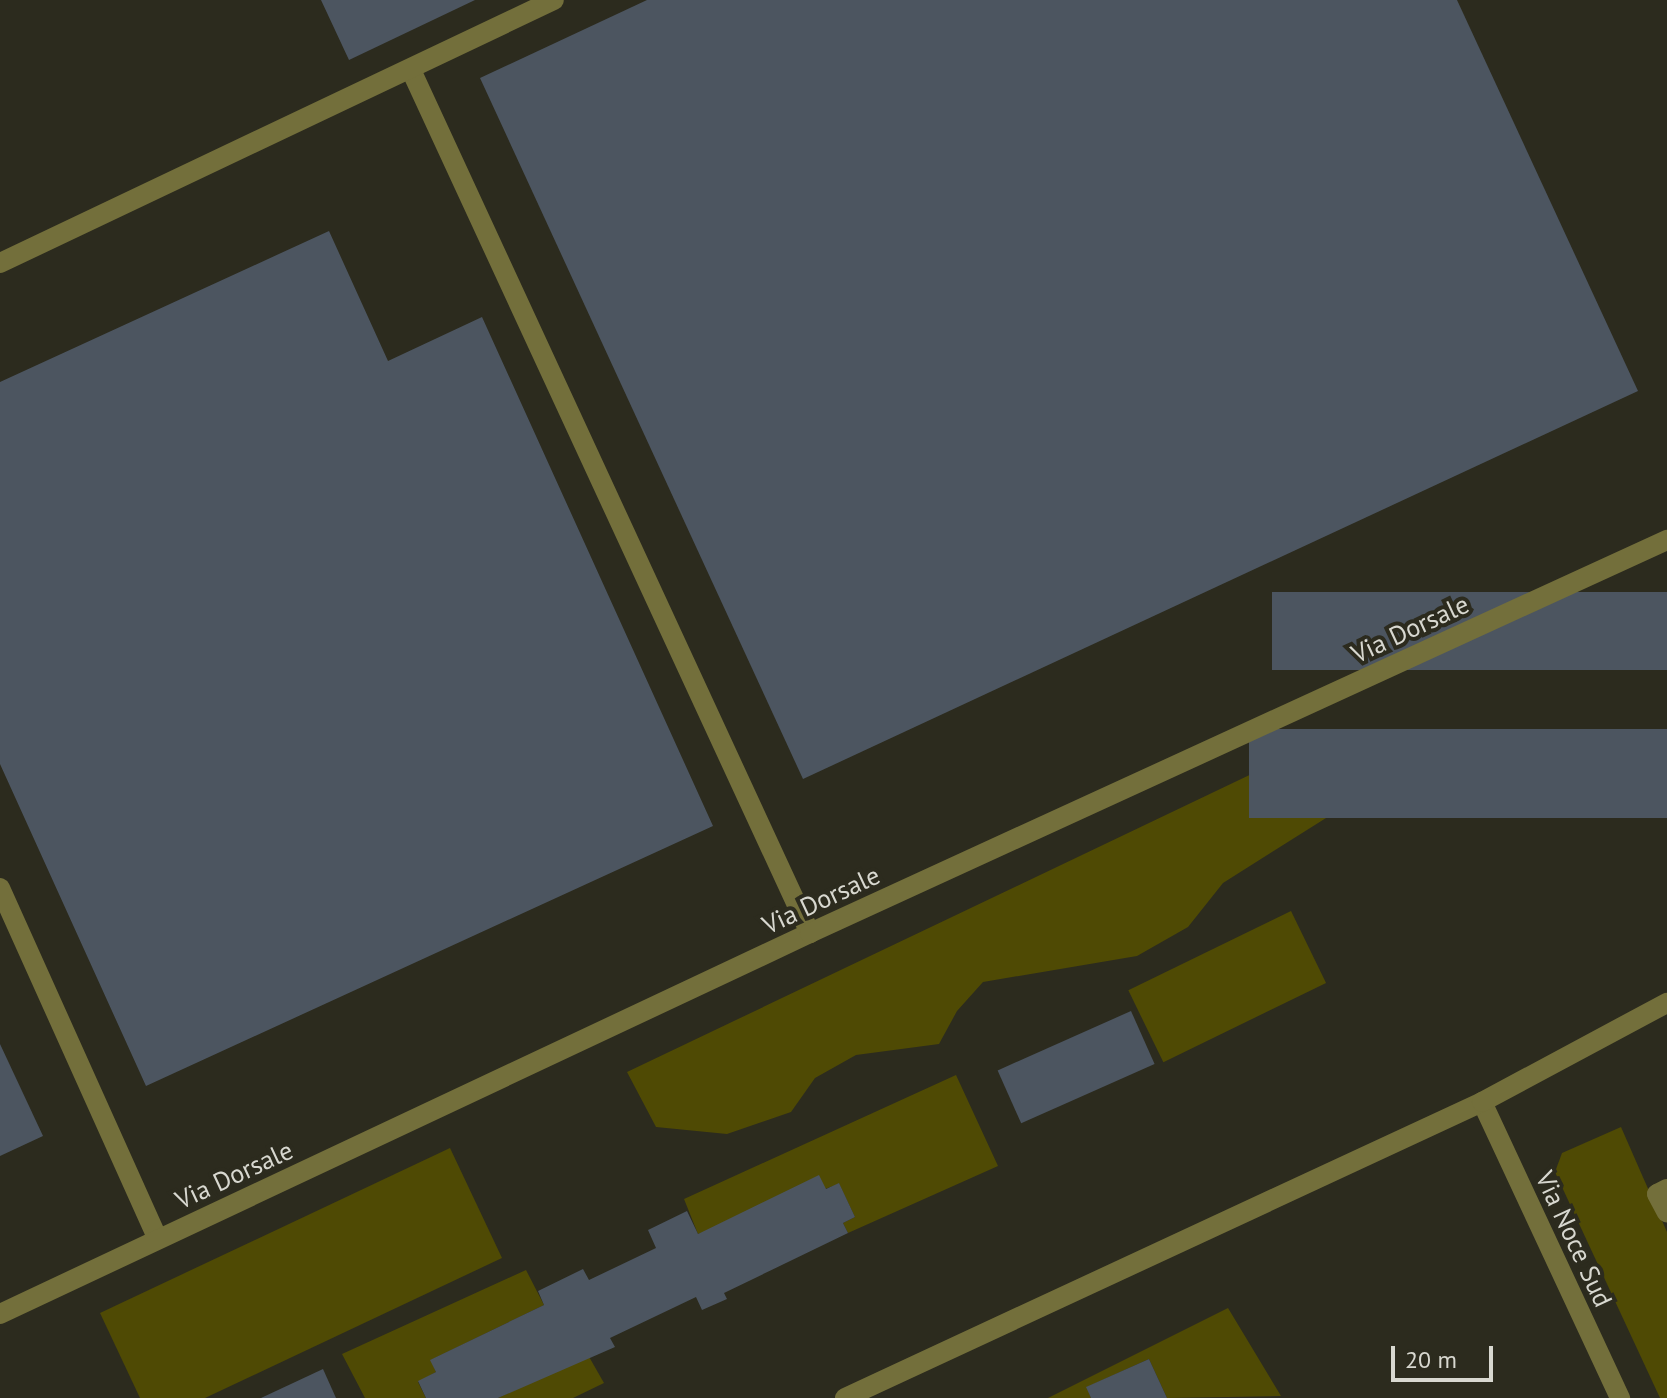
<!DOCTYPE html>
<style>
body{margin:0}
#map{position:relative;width:1667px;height:1398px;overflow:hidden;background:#2c2b1e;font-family:"PT Sans",sans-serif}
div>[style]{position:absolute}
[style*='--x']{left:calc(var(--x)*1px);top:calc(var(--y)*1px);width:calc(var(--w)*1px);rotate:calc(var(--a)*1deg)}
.green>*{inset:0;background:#4f4a04;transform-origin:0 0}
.building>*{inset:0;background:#4c5560;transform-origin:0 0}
.minor>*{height:20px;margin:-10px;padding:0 10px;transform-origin:10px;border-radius:10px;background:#736f3b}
span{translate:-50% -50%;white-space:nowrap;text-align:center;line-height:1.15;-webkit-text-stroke:8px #2c2b1e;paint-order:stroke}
.street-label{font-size:26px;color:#d8d8d0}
.scale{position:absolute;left:1391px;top:1346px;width:102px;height:36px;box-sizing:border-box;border:4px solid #d8d8d0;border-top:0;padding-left:10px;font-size:24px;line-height:28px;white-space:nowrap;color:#d8d8d0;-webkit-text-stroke:6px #2c2b1e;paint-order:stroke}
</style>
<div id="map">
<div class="green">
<i style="clip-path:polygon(1304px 749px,1334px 813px,1223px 883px,1188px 927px,1137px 956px,983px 982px,957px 1011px,939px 1044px,856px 1055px,815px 1078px,791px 1112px,727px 1134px,656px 1127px,627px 1072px)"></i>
<i style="left:1291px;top:911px;width:80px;height:181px;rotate:64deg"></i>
<i style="clip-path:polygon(956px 1075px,998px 1166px,848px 1233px,843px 1223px,855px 1217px,839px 1184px,698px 1234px,684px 1199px)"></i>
<i style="clip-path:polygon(1621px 1127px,1667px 1232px,1667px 1398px,1660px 1398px,1555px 1172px,1562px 1153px)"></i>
<i style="clip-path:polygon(450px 1148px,502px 1258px,205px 1398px,140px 1398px,100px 1313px)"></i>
<i style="clip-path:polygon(526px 1270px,544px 1305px,431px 1360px,436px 1372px,418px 1382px,426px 1398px,365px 1398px,342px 1354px)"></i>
<i style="clip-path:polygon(1228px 1308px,1281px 1396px,1167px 1398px,1149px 1359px,1087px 1387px,1091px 1398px,1048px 1398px)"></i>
<i style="clip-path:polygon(588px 1355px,604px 1383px,573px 1398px,498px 1398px)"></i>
</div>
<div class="building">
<i style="clip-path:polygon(321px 0,475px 0,349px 60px)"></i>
<i style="clip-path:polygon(647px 0,1457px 0,1638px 391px,803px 779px,480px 78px)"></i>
<i style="clip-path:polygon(329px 231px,388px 361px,482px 317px,713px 826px,146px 1086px,0 764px,0 382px)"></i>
<i style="left:1667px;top:592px;width:78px;height:395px;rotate:90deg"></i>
<i style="left:1667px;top:729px;width:89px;height:418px;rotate:90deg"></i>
<i style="left:1131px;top:1011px;width:58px;height:146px;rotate:66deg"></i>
<i style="clip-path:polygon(0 1044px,43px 1136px,0 1156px)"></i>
<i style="clip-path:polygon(819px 1175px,826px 1189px,839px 1183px,855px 1217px,843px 1223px,848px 1233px,724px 1293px,727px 1299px,702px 1310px,696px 1297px,610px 1338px,615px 1347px,498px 1398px,426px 1398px,418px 1381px,436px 1372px,430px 1360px,544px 1305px,538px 1291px,583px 1269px,589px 1280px,656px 1248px,648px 1230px,687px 1211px,698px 1234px)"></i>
<i style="clip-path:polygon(1149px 1359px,1167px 1398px,1091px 1398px,1086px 1387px)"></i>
<i style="clip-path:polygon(323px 1369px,336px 1398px,261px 1398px)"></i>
</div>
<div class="minor">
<i style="--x:411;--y:70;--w:951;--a:65.19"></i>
<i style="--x:0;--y:263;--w:613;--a:-25.4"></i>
<i style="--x:0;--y:888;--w:385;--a:65.8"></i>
<i style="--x:1482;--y:1102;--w:327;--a:65"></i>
<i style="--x:1667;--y:1189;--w:11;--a:153"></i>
<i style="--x:1657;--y:1194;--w:21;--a:62"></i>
<i style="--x:0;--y:1314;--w:895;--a:-25.19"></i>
<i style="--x:810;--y:933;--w:943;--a:-24.64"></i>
<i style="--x:845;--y:1398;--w:702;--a:-24.92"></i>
<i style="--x:1482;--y:1102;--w:210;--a:-28.2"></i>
</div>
<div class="street-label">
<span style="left:1410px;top:629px;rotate:-25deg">Via Dorsale</span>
<span style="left:821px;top:900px;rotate:-25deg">Via Dorsale</span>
<span style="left:234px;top:1175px;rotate:-25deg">Via Dorsale</span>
<span style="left:1574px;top:1239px;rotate:65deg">Via Noce Sud</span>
</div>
<div class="scale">20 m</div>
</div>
